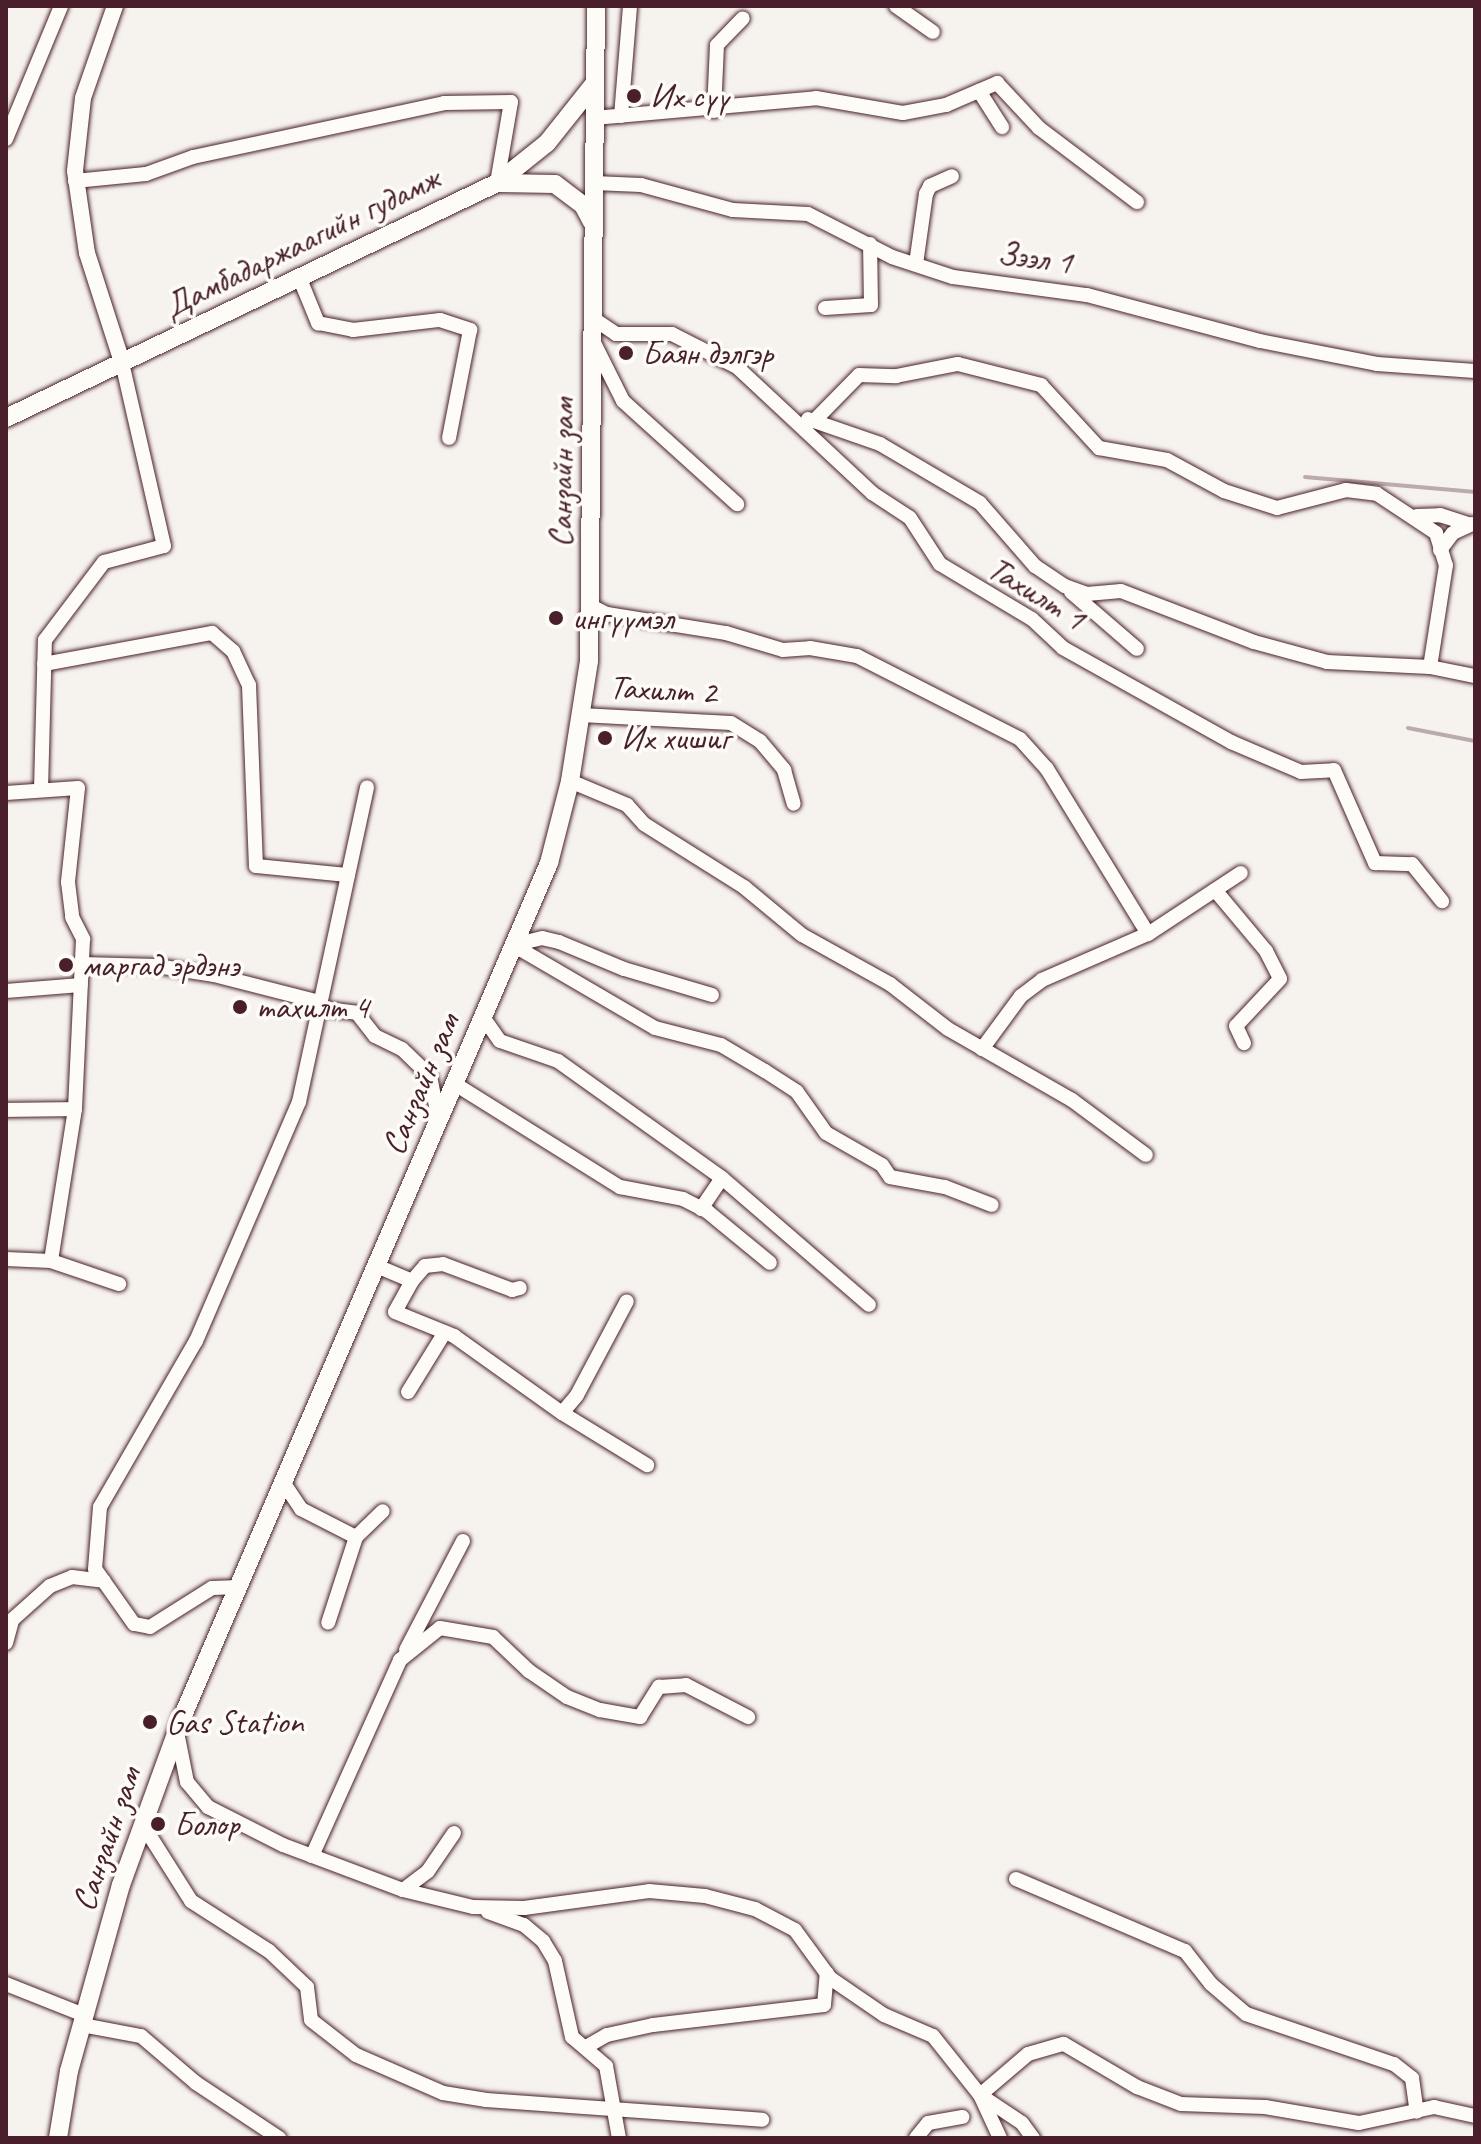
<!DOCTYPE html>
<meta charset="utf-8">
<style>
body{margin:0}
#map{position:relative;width:1481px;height:2144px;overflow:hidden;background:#f6f3ef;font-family:Caveat,sans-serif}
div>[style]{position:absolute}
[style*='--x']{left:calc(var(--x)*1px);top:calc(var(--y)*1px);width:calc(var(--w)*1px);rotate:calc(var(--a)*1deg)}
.stream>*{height:4px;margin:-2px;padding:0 2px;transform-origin:2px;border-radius:2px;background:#bbabac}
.roads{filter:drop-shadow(0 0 2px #4a1f2b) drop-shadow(0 0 2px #4a1f2b)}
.minor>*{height:14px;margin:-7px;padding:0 7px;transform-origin:7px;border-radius:7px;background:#fdfcf7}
.tertiary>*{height:16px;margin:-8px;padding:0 8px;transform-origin:8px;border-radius:8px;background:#fdfcf7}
.secondary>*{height:18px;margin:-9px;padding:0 9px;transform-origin:9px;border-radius:9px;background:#fdfcf7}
.dots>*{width:22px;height:22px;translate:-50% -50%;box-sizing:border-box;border:4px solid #fdfcf7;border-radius:50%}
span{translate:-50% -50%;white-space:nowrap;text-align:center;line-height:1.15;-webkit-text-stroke:7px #fdfcf7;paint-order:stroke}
.poi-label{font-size:34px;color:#4a1f2b}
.left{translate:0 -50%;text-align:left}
.street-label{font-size:34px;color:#4a1f2b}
.frame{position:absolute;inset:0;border:8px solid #4a1f2b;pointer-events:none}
</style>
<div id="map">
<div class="stream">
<i style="--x:1305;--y:477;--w:171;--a:5"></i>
<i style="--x:1408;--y:728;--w:68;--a:11"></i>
</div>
<div class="roads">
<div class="minor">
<i style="--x:896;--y:6;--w:45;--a:35.1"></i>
<i style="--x:979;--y:91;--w:43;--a:57.4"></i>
<i style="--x:714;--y:111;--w:66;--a:-87.4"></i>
<i style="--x:717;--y:45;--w:37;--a:-46"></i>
<i style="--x:621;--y:116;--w:110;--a:-85.3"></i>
<i style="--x:594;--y:118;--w:223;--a:-5.1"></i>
<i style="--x:816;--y:98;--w:88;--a:9.8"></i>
<i style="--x:903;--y:113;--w:44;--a:-10.5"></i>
<i style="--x:946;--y:105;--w:56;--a:-23.3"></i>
<i style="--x:997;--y:83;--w:62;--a:47"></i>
<i style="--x:1039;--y:128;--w:123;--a:37.1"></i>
<i style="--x:6;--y:139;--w:144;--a:-67.5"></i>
<i style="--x:75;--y:181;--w:71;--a:-5.6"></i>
<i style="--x:146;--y:174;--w:50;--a:-19.9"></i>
<i style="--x:193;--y:157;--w:257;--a:-12.1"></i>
<i style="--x:444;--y:103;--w:67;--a:-0.9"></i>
<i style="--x:511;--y:102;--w:82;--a:99.8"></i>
<i style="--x:594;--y:183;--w:47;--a:2.4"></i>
<i style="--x:641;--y:185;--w:95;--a:15.2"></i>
<i style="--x:733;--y:210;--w:75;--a:3.1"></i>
<i style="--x:808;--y:214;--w:94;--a:27.1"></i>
<i style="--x:892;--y:257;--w:64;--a:18.2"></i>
<i style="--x:953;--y:277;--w:135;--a:7.7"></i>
<i style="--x:1087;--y:295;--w:179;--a:14.9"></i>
<i style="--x:1260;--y:341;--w:119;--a:11.1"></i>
<i style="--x:1377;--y:364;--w:98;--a:4.1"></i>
<i style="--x:916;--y:264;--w:71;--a:-81.9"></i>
<i style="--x:926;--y:194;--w:9;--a:-63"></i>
<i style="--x:930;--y:186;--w:24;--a:-24"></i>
<i style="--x:300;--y:279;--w:48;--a:67.8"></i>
<i style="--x:318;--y:323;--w:36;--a:11"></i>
<i style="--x:353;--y:330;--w:88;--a:-6.6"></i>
<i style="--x:440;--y:320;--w:32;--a:18"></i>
<i style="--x:470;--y:330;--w:110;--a:101"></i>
<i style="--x:825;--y:308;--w:46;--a:-3.7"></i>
<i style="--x:871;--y:305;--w:61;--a:-90.9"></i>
<i style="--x:594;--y:319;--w:27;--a:34"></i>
<i style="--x:616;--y:334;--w:56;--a:0"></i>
<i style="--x:672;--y:334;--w:73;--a:26.9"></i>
<i style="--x:737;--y:367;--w:185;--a:43"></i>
<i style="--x:872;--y:493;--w:45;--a:33.3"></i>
<i style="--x:910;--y:518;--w:55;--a:56.9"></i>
<i style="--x:940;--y:564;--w:107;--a:30.9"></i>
<i style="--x:1032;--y:619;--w:42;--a:43.1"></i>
<i style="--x:1063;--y:648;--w:193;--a:29.2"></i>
<i style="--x:1231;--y:742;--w:76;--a:23.2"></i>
<i style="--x:1301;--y:772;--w:33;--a:-3"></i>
<i style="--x:1334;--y:770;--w:102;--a:66.2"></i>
<i style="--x:1375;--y:863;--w:37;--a:2"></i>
<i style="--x:1412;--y:864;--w:48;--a:51"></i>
<i style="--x:594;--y:343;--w:65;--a:63.4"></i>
<i style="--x:623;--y:401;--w:154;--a:42.1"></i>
<i style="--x:808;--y:419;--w:76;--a:19.1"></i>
<i style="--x:880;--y:444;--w:116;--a:30.5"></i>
<i style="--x:980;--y:503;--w:84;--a:48.9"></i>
<i style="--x:1035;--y:566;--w:36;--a:34"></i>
<i style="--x:1065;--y:586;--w:23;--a:20"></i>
<i style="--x:1087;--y:594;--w:34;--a:-5"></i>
<i style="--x:1121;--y:591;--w:142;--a:21"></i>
<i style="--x:1254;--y:642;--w:76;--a:15.3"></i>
<i style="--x:1327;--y:662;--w:103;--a:2.8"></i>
<i style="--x:1430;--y:667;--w:46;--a:11.3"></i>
<i style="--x:814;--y:421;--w:64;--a:-45.6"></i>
<i style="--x:859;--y:375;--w:37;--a:2"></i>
<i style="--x:896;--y:376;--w:63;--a:-11"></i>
<i style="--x:958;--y:364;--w:86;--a:14.2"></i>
<i style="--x:1041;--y:385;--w:86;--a:47.4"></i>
<i style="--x:1099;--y:448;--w:69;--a:10"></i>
<i style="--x:1167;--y:460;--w:65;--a:28.5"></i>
<i style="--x:1224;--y:491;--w:56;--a:17.8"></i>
<i style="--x:1277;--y:508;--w:71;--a:-14.6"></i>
<i style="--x:1346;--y:490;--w:31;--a:7"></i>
<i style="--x:1377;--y:494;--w:71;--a:33.5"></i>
<i style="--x:1436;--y:533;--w:34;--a:73"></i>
<i style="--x:1446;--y:565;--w:103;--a:98.9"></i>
<i style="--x:1417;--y:516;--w:23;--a:-2"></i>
<i style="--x:1440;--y:515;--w:29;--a:18"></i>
<i style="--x:1440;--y:550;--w:21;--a:-53"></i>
<i style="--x:1453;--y:533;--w:21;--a:-25"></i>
<i style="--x:1071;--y:592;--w:87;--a:40.8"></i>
<i style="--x:591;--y:606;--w:18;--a:27"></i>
<i style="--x:607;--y:614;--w:121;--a:9.1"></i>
<i style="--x:726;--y:633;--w:59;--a:16.6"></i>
<i style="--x:783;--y:650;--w:27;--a:-4"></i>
<i style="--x:810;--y:648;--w:48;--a:9.7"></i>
<i style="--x:857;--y:656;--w:183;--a:27"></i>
<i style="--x:1020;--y:739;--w:40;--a:48"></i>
<i style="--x:1047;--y:769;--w:193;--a:58.5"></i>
<i style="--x:44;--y:664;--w:171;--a:-10.5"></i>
<i style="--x:212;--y:633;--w:28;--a:41"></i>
<i style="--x:233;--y:651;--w:38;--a:65"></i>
<i style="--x:249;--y:685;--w:181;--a:87.8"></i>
<i style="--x:256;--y:866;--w:92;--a:5.6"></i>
<i style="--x:581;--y:715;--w:150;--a:3.1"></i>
<i style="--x:731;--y:723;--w:34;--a:32"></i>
<i style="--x:760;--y:741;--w:38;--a:50"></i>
<i style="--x:784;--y:770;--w:35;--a:74"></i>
<i style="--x:570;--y:781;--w:62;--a:22.8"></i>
<i style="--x:627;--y:805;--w:25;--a:48"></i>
<i style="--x:644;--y:824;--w:118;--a:32.2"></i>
<i style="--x:744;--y:887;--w:75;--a:39.6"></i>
<i style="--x:802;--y:935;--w:101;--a:29.1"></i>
<i style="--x:890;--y:984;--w:73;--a:37.8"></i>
<i style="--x:948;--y:1029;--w:143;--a:29.8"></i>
<i style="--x:1072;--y:1100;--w:92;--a:36.6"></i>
<i style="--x:41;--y:790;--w:150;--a:-88.5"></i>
<i style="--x:45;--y:640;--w:98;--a:-52.9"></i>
<i style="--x:104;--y:562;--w:62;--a:-14.9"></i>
<i style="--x:164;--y:546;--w:189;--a:-102.9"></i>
<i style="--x:6;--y:793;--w:72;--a:-4"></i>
<i style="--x:78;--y:788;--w:95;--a:96.1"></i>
<i style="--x:68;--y:882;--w:35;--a:83"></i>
<i style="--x:72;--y:917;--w:25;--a:63"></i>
<i style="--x:83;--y:939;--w:170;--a:92.7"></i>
<i style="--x:75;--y:1109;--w:154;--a:99"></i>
<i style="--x:51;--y:1261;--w:45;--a:-177.5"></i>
<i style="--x:1215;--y:890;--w:80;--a:50.1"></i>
<i style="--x:1266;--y:951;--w:31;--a:63"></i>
<i style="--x:1280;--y:979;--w:64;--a:133.1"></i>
<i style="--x:1236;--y:1026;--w:19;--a:65"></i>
<i style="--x:82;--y:964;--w:75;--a:1.5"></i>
<i style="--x:157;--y:966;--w:58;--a:9"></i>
<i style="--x:214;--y:975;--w:109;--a:14.3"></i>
<i style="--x:6;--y:991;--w:75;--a:-4.6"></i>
<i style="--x:712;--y:995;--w:92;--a:-163.5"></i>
<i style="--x:624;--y:969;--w:70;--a:-157.4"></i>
<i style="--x:559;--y:942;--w:17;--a:-167"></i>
<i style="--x:542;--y:938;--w:30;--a:166"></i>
<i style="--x:513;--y:945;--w:164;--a:30.3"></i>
<i style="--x:655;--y:1028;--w:68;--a:14.4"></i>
<i style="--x:721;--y:1045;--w:51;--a:30.6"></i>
<i style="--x:765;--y:1071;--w:38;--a:33"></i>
<i style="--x:797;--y:1092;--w:50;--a:54.7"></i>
<i style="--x:826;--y:1133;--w:64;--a:29.7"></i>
<i style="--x:882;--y:1165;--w:14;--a:56"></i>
<i style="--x:890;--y:1177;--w:56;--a:10.3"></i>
<i style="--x:945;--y:1187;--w:50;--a:21"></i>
<i style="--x:318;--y:1008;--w:39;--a:7"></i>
<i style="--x:357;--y:1013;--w:29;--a:52"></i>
<i style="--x:375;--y:1036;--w:30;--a:26"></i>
<i style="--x:402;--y:1049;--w:39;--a:44"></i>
<i style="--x:430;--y:1076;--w:46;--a:78.7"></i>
<i style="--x:483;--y:1017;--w:29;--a:55"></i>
<i style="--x:500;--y:1041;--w:61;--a:19"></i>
<i style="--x:558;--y:1061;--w:201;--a:35.5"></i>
<i style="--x:722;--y:1178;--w:194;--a:40.8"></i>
<i style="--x:982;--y:1049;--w:66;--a:-53.7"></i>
<i style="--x:1021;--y:996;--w:26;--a:-37"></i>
<i style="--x:1042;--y:980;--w:116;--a:-23.5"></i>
<i style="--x:1148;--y:934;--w:111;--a:-33.3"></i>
<i style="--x:455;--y:1084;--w:195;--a:32"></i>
<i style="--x:620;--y:1187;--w:64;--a:10.8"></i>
<i style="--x:683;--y:1199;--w:28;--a:27"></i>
<i style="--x:708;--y:1212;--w:80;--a:39.4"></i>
<i style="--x:6;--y:1110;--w:69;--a:-0.8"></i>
<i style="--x:701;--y:1209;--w:37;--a:-56"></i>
<i style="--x:51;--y:1261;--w:72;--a:18.7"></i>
<i style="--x:379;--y:1267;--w:36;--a:23"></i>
<i style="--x:412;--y:1281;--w:35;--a:119"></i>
<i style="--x:395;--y:1312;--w:64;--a:22.1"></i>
<i style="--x:454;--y:1336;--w:133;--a:35.5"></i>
<i style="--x:562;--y:1413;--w:23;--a:-50"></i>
<i style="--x:577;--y:1395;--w:106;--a:-62"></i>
<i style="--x:412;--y:1281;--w:20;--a:-49"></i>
<i style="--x:425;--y:1266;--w:18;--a:-6"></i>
<i style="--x:443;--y:1264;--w:74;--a:20.6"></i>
<i style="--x:512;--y:1290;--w:8;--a:-14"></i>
<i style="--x:408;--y:1392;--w:70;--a:-58.3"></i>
<i style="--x:562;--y:1413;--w:100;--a:31.5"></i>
<i style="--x:285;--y:1485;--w:29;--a:56"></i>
<i style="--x:301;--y:1509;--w:62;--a:27"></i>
<i style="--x:356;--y:1537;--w:90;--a:108"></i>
<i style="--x:356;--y:1537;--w:37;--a:-44"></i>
<i style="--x:240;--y:1587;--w:28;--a:178"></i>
<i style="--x:212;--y:1588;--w:73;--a:147.8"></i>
<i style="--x:150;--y:1627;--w:16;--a:-169"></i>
<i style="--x:134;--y:1624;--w:67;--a:-125.3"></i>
<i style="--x:95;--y:1569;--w:62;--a:-85.4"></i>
<i style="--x:100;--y:1507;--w:192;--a:-60"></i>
<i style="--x:196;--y:1341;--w:260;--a:-66.7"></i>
<i style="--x:299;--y:1102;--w:322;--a:-77.8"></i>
<i style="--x:6;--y:1643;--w:24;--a:-75"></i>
<i style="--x:12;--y:1620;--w:51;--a:-41.8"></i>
<i style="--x:50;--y:1586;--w:24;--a:-22"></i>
<i style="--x:72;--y:1577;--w:32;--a:7"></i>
<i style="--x:406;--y:1650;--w:123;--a:-62.4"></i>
<i style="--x:177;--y:1732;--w:51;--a:78.7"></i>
<i style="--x:187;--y:1782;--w:33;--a:50"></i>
<i style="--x:208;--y:1807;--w:84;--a:26.9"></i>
<i style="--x:283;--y:1845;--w:128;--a:20.6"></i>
<i style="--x:403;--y:1890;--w:72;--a:13.7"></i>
<i style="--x:473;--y:1907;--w:51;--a:1.1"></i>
<i style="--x:524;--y:1908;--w:126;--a:-7.7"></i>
<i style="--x:649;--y:1891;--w:56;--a:5.1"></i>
<i style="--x:705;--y:1896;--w:52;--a:14.6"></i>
<i style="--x:755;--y:1909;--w:45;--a:27.7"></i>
<i style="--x:795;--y:1930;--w:59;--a:53.9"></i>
<i style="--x:830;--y:1978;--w:65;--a:34.4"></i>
<i style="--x:884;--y:2015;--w:53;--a:23.2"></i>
<i style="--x:933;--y:2036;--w:75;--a:51.5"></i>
<i style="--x:980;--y:2095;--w:50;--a:33.7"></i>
<i style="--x:1022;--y:2123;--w:19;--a:54"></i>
<i style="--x:143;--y:1825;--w:90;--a:57.7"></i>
<i style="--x:191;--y:1901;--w:93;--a:32.7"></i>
<i style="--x:269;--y:1951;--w:52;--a:43.5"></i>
<i style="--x:307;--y:1987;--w:33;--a:83"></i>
<i style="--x:311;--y:2020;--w:57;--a:37.9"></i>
<i style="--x:356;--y:2055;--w:95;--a:23.6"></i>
<i style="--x:443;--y:2093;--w:44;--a:9.2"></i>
<i style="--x:486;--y:2100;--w:277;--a:4.1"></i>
<i style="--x:312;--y:1856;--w:215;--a:-65.8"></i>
<i style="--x:400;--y:1660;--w:51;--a:-38.7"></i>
<i style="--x:440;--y:1628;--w:54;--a:9.6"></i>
<i style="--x:493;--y:1637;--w:50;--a:43.4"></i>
<i style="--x:529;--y:1671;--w:46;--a:34.4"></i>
<i style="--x:567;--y:1697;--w:35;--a:22"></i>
<i style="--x:600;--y:1710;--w:41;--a:9.9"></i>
<i style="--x:640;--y:1717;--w:36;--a:-58"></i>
<i style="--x:659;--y:1687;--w:27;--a:-4"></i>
<i style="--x:686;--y:1685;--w:70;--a:27.3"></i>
<i style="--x:1016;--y:1879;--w:184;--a:23.1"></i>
<i style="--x:1185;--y:1951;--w:42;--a:51.8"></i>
<i style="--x:1211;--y:1984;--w:46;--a:40.6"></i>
<i style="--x:1246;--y:2014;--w:156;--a:18.7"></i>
<i style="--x:1394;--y:2064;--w:23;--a:38"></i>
<i style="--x:1412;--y:2078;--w:34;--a:82"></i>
<i style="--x:403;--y:1890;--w:31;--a:-37"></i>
<i style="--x:428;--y:1871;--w:46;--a:-55.6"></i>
<i style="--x:488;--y:1912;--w:38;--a:20"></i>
<i style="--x:524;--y:1925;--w:25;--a:40"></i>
<i style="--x:543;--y:1941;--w:23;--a:59"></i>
<i style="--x:555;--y:1961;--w:78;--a:77.4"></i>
<i style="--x:572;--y:2037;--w:45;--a:40.5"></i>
<i style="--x:606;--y:2066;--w:73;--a:79.8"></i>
<i style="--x:6;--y:1984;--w:84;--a:21.7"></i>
<i style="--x:82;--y:2025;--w:60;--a:10.6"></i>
<i style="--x:141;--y:2036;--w:72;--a:40.5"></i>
<i style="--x:196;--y:2083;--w:100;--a:33.5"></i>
<i style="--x:586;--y:2047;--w:24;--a:-30"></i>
<i style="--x:607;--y:2035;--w:47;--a:-12.3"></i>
<i style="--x:653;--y:2025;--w:172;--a:-6.7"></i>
<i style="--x:824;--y:2005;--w:32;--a:-85"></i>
<i style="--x:916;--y:2138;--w:19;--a:-51"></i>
<i style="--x:928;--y:2123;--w:35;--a:-10"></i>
<i style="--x:1000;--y:2138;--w:47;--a:-114.9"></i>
<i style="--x:980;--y:2095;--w:63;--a:-40.5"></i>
<i style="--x:1028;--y:2054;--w:37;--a:-16"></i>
<i style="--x:1064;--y:2044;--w:85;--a:30.5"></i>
<i style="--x:1137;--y:2087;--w:47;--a:21.1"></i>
<i style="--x:1181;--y:2104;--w:84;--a:2"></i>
<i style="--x:1265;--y:2107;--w:95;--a:9.7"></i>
<i style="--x:1359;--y:2123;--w:77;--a:-12"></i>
<i style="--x:1434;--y:2107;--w:42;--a:12.4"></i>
</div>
<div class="tertiary">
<i style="--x:115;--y:6;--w:97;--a:109.2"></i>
<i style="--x:83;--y:98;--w:73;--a:96.3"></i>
<i style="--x:75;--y:171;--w:83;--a:81.7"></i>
<i style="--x:87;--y:253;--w:114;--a:72.2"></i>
</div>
<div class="secondary">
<i style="--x:500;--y:183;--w:55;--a:1"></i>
<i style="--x:555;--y:184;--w:35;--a:37"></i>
<i style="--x:583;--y:205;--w:19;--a:62"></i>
<i style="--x:6;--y:418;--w:544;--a:-25.58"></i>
<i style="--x:497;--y:183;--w:64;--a:-38.7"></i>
<i style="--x:547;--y:143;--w:75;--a:-51.5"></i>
<i style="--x:58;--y:2138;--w:68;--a:-80.7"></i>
<i style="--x:69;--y:2071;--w:193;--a:-74.4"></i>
<i style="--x:121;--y:1885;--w:176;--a:-70"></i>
<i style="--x:181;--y:1720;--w:933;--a:-66.76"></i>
<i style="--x:549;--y:863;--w:85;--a:-75.6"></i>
<i style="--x:570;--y:781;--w:121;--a:-81"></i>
<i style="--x:589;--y:661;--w:655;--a:-89.39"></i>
</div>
</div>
<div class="dots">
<i style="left:634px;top:96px;background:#4a1f2b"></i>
<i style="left:626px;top:353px;background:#4a1f2b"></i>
<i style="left:556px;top:618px;background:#4a1f2b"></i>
<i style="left:605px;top:738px;background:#4a1f2b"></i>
<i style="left:66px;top:965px;background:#4a1f2b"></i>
<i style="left:240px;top:1007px;background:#4a1f2b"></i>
<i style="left:150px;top:1722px;background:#4a1f2b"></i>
<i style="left:158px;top:1824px;background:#4a1f2b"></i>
</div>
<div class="poi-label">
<span class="left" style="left:650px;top:96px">Их сүү</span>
<span class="left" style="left:642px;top:353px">Баян дэлгэр</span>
<span class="left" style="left:572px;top:618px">ингүүмэл</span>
<span class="left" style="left:621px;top:738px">Их хишиг</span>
<span class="left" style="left:82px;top:965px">маргад эрдэнэ</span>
<span class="left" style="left:256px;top:1007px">тахилт 4</span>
<span class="left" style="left:166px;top:1722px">Gas Station</span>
<span class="left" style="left:174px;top:1824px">Болор</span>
</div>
<div class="street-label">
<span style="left:301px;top:242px;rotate:-26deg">Дамбадаржаагийн гудамж</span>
<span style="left:1035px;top:257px;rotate:8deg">Зээл 1</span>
<span style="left:561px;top:473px;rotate:-89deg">Санзайн зам</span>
<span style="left:1037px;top:593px;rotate:32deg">Тахилт 1</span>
<span style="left:663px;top:689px;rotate:3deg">Тахилт 2</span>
<span style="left:420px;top:1084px;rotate:-67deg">Санзайн зам</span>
<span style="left:106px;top:1839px;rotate:-71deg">Санзайн зам</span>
</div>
<div class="frame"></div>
</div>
